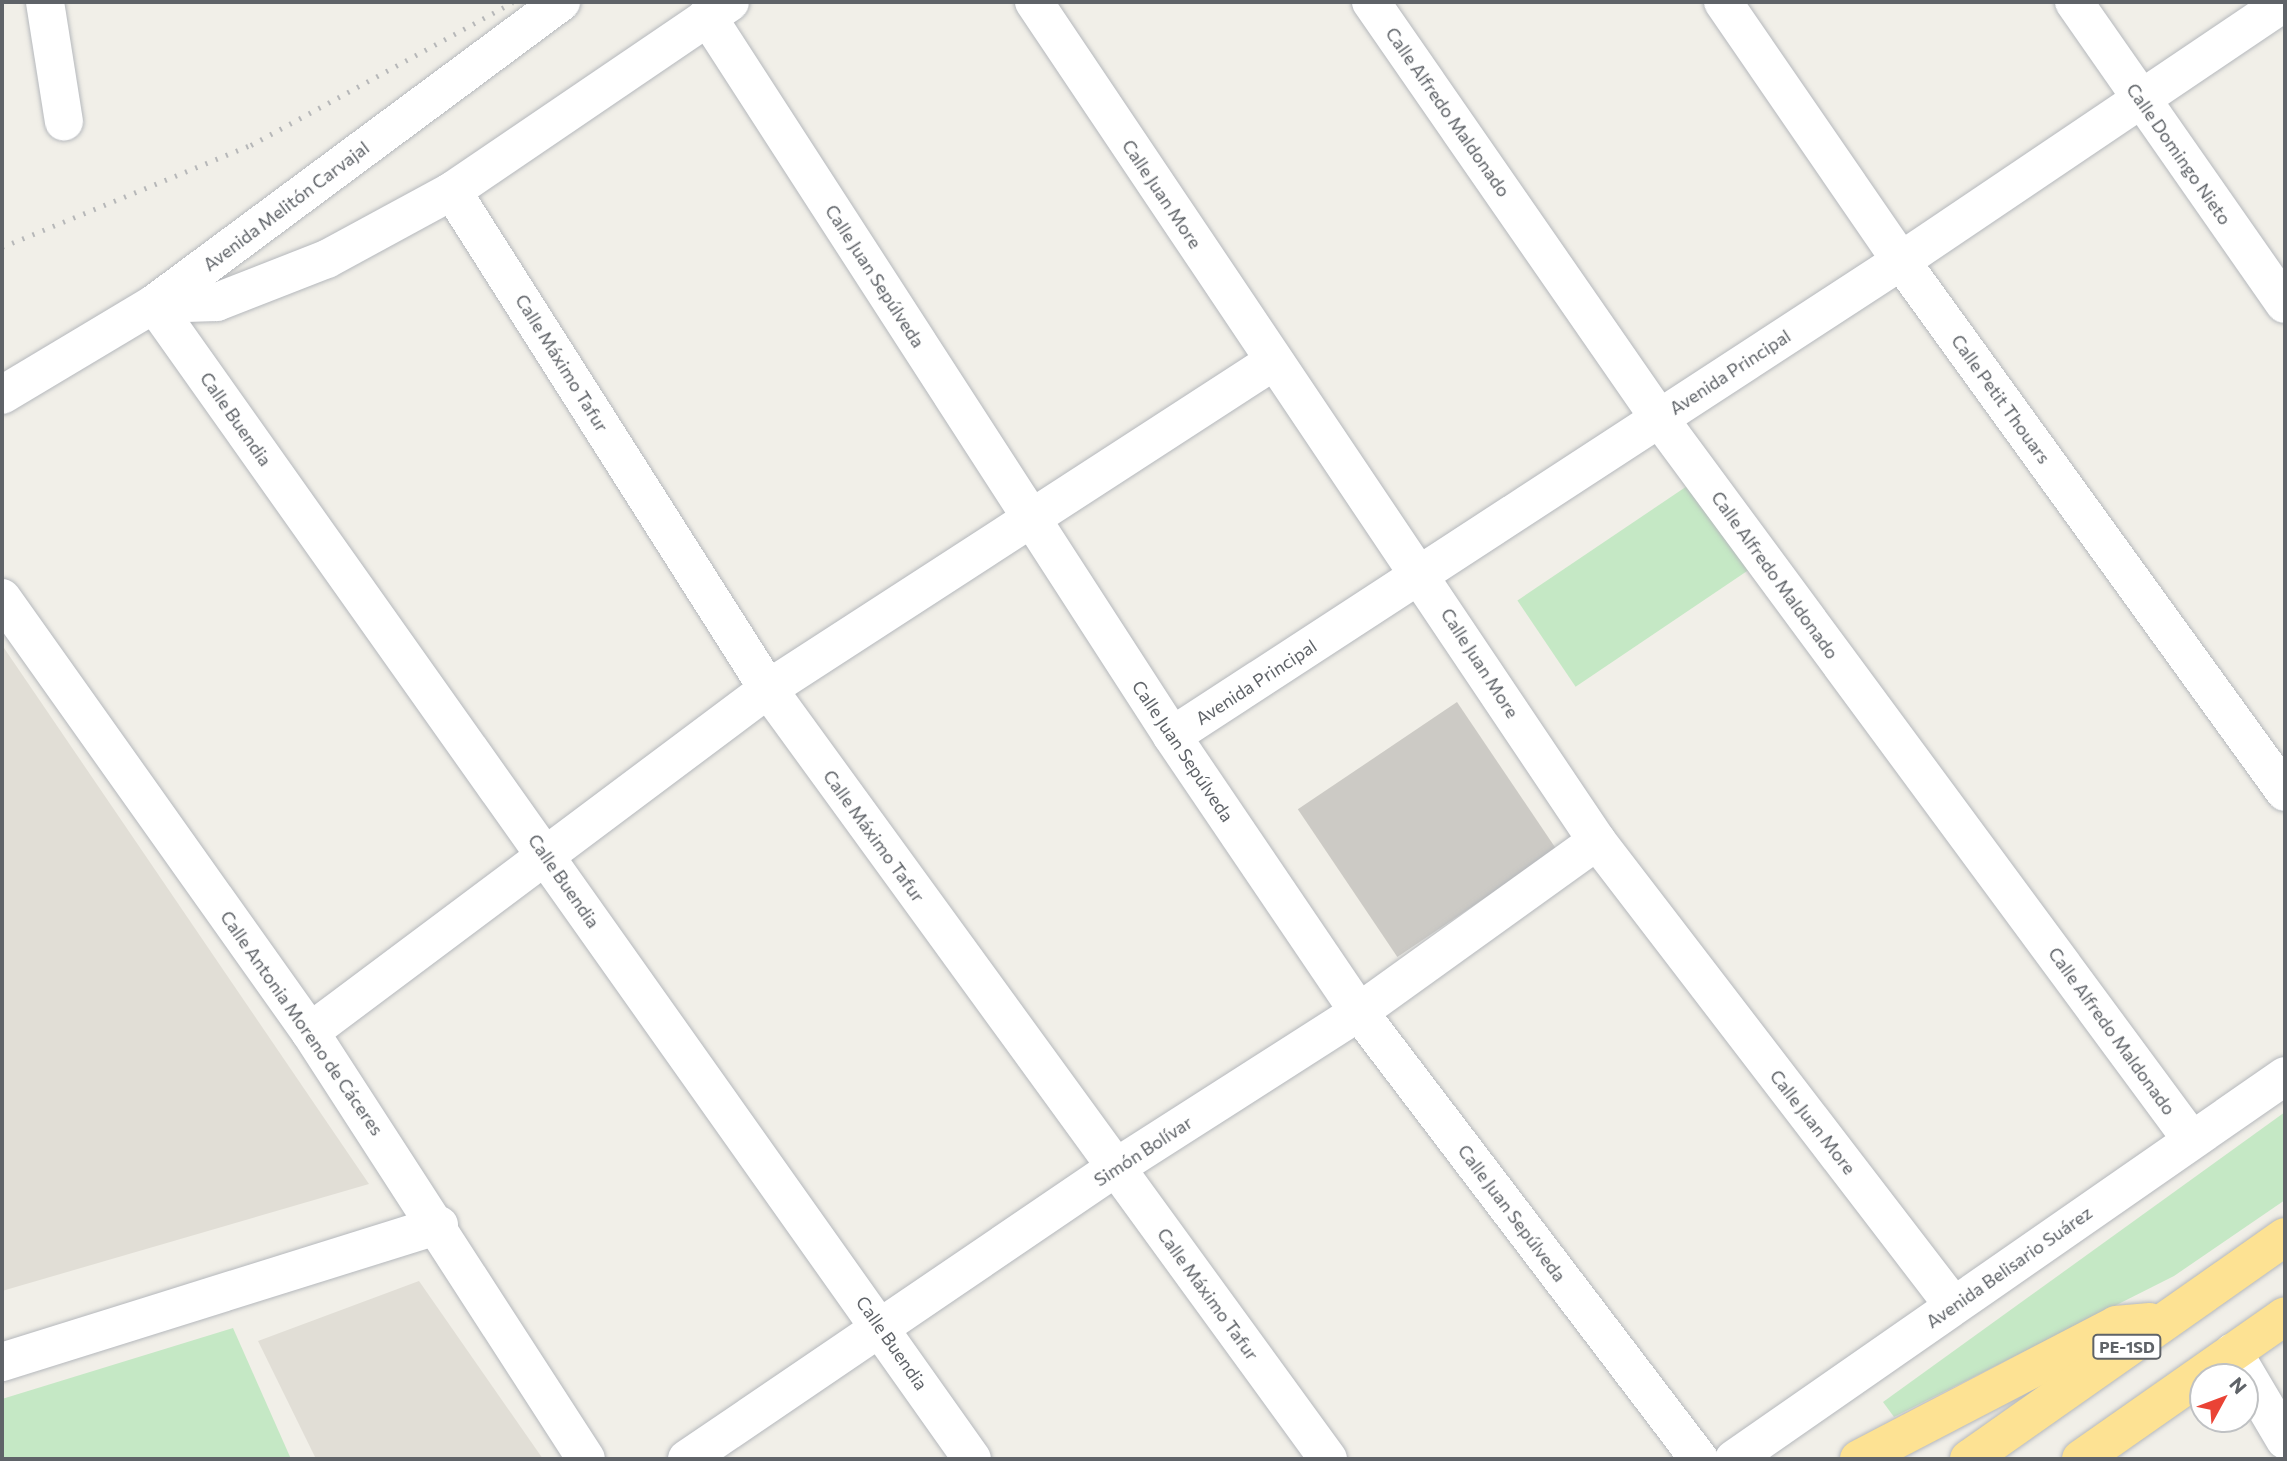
<!DOCTYPE html>
<meta charset="utf-8">
<style>
body{margin:0}
#map{position:relative;width:2287px;height:1461px;overflow:hidden;background:#f1efe8;font-family:Commissioner,sans-serif}
div>[style]{position:absolute}
[style*='--x']{left:calc(var(--x)*1px);top:calc(var(--y)*1px);width:calc(var(--w)*1px);rotate:calc(var(--a)*1deg)}
.education>*{inset:0;background:#e1ded6}
.green>*{inset:0;background:#c5e8c5;transform-origin:0 0}
.building>*{inset:0;background:#cccac5;transform-origin:0 0}
.roads{filter:drop-shadow(0 0 2px #b5b8bc) drop-shadow(0 0 2px #b5b8bc)}
.street>*{height:38px;margin:-19px;padding:0 19px;transform-origin:19px;border-radius:19px;background:#fff}
.secondary>*{height:38px;margin:-19px;padding:0 19px;transform-origin:19px;border-radius:19px;background:#fff}
.highway>*{height:38px;margin:-19px;padding:0 19px;transform-origin:19px;border-radius:19px;background:#fde293}
.rail>*{height:5px;margin-top:-2.5px;transform-origin:0;background:repeating-linear-gradient(90deg,#b6b7b8 0 2px,transparent 0 11px)}
span{translate:-50% -50%;white-space:nowrap;text-align:center;line-height:1.15;-webkit-text-stroke:7px #fff;paint-order:stroke}
.shield-label span{padding:2px 5px;background:#fff;border:2px solid;border-radius:5px;-webkit-text-stroke-width:0}
.shield-label{font-size:16px;color:#5f6368;font-weight:700}
.street-label{font-size:18px;color:#5f6368}
.frame{position:absolute;inset:0;border:4px solid #5f6368;pointer-events:none}
.north{position:absolute;left:2189px;top:1363px;width:70px;height:70px;box-sizing:border-box;background:#fff;border:2px solid #bfc1c3;border-radius:50%;rotate:49deg;font-size:19px;font-weight:700;line-height:28px;text-align:center;color:#5f6368}
.north::after{content:'';display:block;margin:auto;width:24px;height:32px;background:#ea4335;clip-path:polygon(50% 0,100% 100%,50% 72%,0 100%)}
</style>
<div id="map">
<div class="education">
<i style="clip-path:polygon(2px 645px,369px 1184px,2px 1291px)"></i>
<i style="clip-path:polygon(419px 1281px,543px 1459px,316px 1459px,258px 1341px)"></i>
</div>
<div class="green">
<i style="left:1699px;top:478px;width:104px;height:219px;rotate:56deg"></i>
<i style="clip-path:polygon(2285px 1112px,2285px 1200px,2174px 1276px,1894px 1417px,1883px 1402px)"></i>
<i style="clip-path:polygon(233px 1328px,291px 1459px,2px 1459px,2px 1399px)"></i>
</div>
<div class="building">
<i style="left:1457px;top:702px;width:178px;height:192px;rotate:56deg"></i>
</div>
<div class="roads">
<div class="street">
<i style="--x:45;--y:2;--w:121;--a:81"></i>
<i style="--x:1034;--y:2;--w:1010;--a:56.14"></i>
<i style="--x:1597;--y:841;--w:585;--a:52.5"></i>
<i style="--x:1371;--y:2;--w:506;--a:55.3"></i>
<i style="--x:1659;--y:418;--w:896;--a:53.58"></i>
<i style="--x:1723;--y:2;--w:314;--a:55.5"></i>
<i style="--x:1901;--y:261;--w:655;--a:54.13"></i>
<i style="--x:2074;--y:2;--w:368;--a:55.1"></i>
<i style="--x:707;--y:16;--w:857;--a:57.14"></i>
<i style="--x:1172;--y:736;--w:333;--a:55.9"></i>
<i style="--x:1359;--y:1012;--w:562;--a:52.74"></i>
<i style="--x:452;--y:191;--w:590;--a:57.6"></i>
<i style="--x:768;--y:689;--w:952;--a:53.97"></i>
<i style="--x:154;--y:304;--w:1415;--a:54.69"></i>
<i style="--x:154;--y:304;--w:63;--a:-1.8"></i>
<i style="--x:217;--y:302;--w:118;--a:-21.4"></i>
<i style="--x:327;--y:259;--w:142;--a:-28.5"></i>
<i style="--x:452;--y:191;--w:336;--a:-34.2"></i>
<i style="--x:2;--y:395;--w:177;--a:-30.9"></i>
<i style="--x:154;--y:304;--w:507;--a:-36.58"></i>
<i style="--x:1172;--y:736;--w:870;--a:-33.09"></i>
<i style="--x:1901;--y:261;--w:463;--a:-34"></i>
<i style="--x:310;--y:1032;--w:572;--a:-36.83"></i>
<i style="--x:768;--y:689;--w:603;--a:-32.95"></i>
<i style="--x:2233;--y:1352;--w:102;--a:59.4"></i>
<i style="--x:687;--y:1459;--w:518;--a:-34.21"></i>
<i style="--x:1115;--y:1168;--w:290;--a:-32.6"></i>
<i style="--x:1359;--y:1012;--w:293;--a:-35.7"></i>
<i style="--x:1734;--y:1459;--w:671;--a:-34.8"></i>
</div>
<div class="secondary">
<i style="--x:2;--y:598;--w:532;--a:54.64"></i>
<i style="--x:310;--y:1032;--w:508;--a:57.12"></i>
<i style="--x:2;--y:1362;--w:458;--a:-17.4"></i>
</div>
<div class="highway">
<i style="--x:1859;--y:1459;--w:290;--a:-27.5"></i>
<i style="--x:2116;--y:1325;--w:34;--a:-5"></i>
<i style="--x:1969;--y:1459;--w:386;--a:-35.1"></i>
<i style="--x:2081;--y:1459;--w:249;--a:-35"></i>
</div>
</div>
<div class="rail">
<i style="--x:2;--y:247;--w:269;--a:-22.3"></i>
<i style="--x:251;--y:145;--w:298;--a:-28.6"></i>
</div>
<div class="shield-label">
<span style="left:2127px;top:1347px">PE-1SD</span>
</div>
<div class="street-label">
<span style="left:1448px;top:112px;rotate:55deg">Calle Alfredo Maldonado</span>
<span style="left:2179px;top:154px;rotate:55deg">Calle Domingo Nieto</span>
<span style="left:1162px;top:194px;rotate:56deg">Calle Juan More</span>
<span style="left:286px;top:206px;rotate:-37deg">Avenida Melitón Carvajal</span>
<span style="left:875px;top:276px;rotate:57deg">Calle Juan Sepúlveda</span>
<span style="left:562px;top:363px;rotate:58deg">Calle Máximo Tafur</span>
<span style="left:1730px;top:372px;rotate:-33deg">Avenida Principal</span>
<span style="left:2001px;top:399px;rotate:54deg">Calle Petit Thouars</span>
<span style="left:236px;top:419px;rotate:55deg">Calle Buendia</span>
<span style="left:1775px;top:575px;rotate:54deg">Calle Alfredo Maldonado</span>
<span style="left:1480px;top:663px;rotate:57deg">Calle Juan More</span>
<span style="left:1256px;top:682px;rotate:-33deg">Avenida Principal</span>
<span style="left:1183px;top:751px;rotate:56deg">Calle Juan Sepúlveda</span>
<span style="left:874px;top:836px;rotate:54deg">Calle Máximo Tafur</span>
<span style="left:564px;top:881px;rotate:55deg">Calle Buendia</span>
<span style="left:302px;top:1023px;rotate:55deg">Calle Antonia Moreno de Cáceres</span>
<span style="left:2112px;top:1031px;rotate:54deg">Calle Alfredo Maldonado</span>
<span style="left:1813px;top:1122px;rotate:52deg">Calle Juan More</span>
<span style="left:1143px;top:1151px;rotate:-33deg">Simón Bolívar</span>
<span style="left:1512px;top:1213px;rotate:53deg">Calle Juan Sepúlveda</span>
<span style="left:2009px;top:1267px;rotate:-35deg">Avenida Belisario Suárez</span>
<span style="left:1208px;top:1294px;rotate:54deg">Calle Máximo Tafur</span>
<span style="left:892px;top:1343px;rotate:55deg">Calle Buendia</span>
</div>
<div class="frame"></div>
<div class="north">N</div>
</div>
